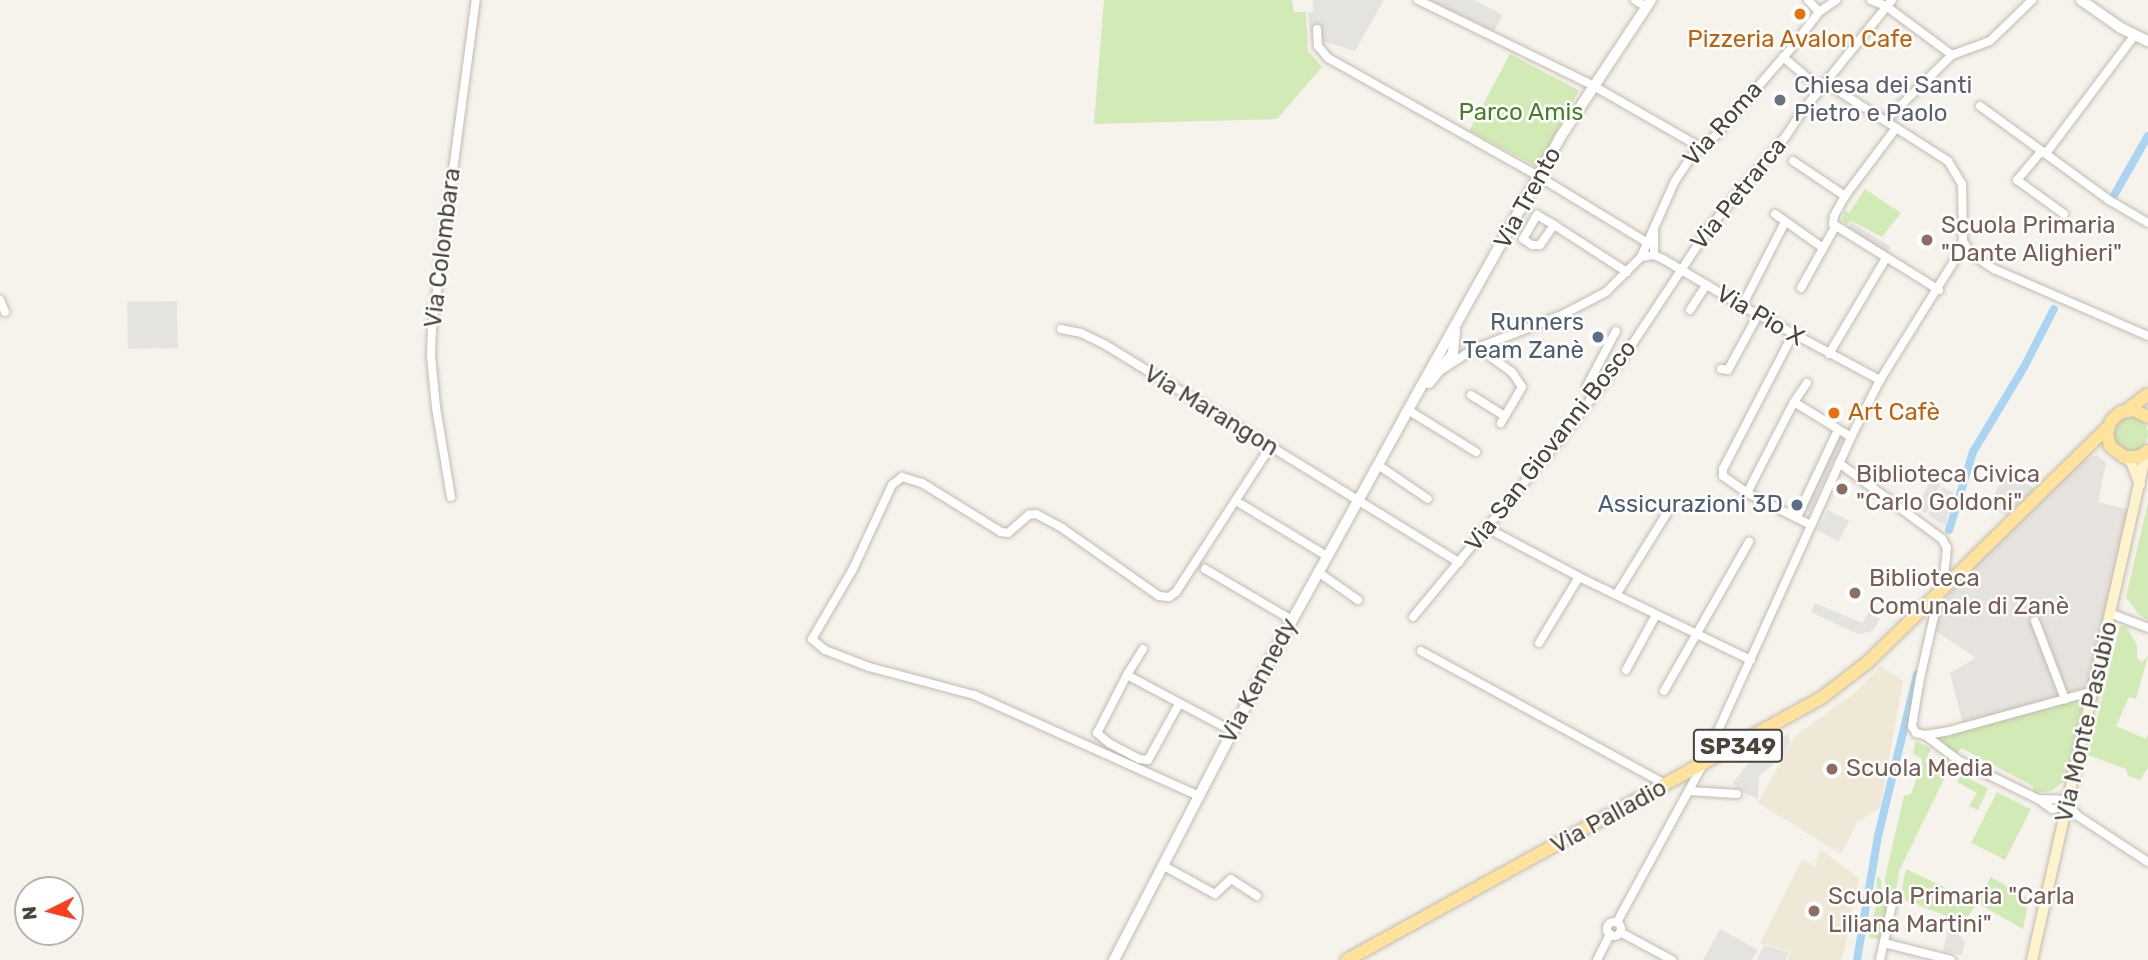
<!DOCTYPE html>
<meta charset="utf-8">
<style>
body{margin:0}
#map{position:relative;width:2148px;height:960px;overflow:hidden;background:#f6f3ec;font-family:Rubik,sans-serif}
div>[style]{position:absolute}
[style*='--x']{left:calc(var(--x)*1px);top:calc(var(--y)*1px);width:calc(var(--w)*1px);rotate:calc(var(--a)*1deg)}
.industrial>*{inset:0;background:#e6e2dd}
.education>*{inset:0;background:#efe8d6}
.green>*{inset:0;background:#d2eab5;transform-origin:0 0}
.round{border-radius:50%}
.parking>*{inset:0;background:#e5e3e0;transform-origin:0 0}
.canal>*{height:8px;margin:-4px;padding:0 4px;transform-origin:4px;border-radius:4px;background:#a9d4f2}
.roads{filter:drop-shadow(0 0 2px #c2bbae) drop-shadow(0 0 2px #c2bbae)}
.minor>*{height:8px;margin:-4px;padding:0 4px;transform-origin:4px;border-radius:4px;background:#fff}
.minor>.ring{margin:-4px;padding:0;box-sizing:content-box;background:none;border:8px solid #fff;border-radius:50%}
.tertiary>*{height:10px;margin:-5px;padding:0 5px;transform-origin:5px;border-radius:5px;background:#fff}
.secondary>*{height:10px;margin:-5px;padding:0 5px;transform-origin:5px;border-radius:5px;background:#fff3cd}
.primary>*{height:12px;margin:-6px;padding:0 6px;transform-origin:6px;border-radius:6px;background:#ffe39c}
.dots>*{width:19px;height:19px;translate:-50% -50%;box-sizing:border-box;border:4px solid #fff;border-radius:50%}
span{translate:-50% -50%;white-space:nowrap;text-align:center;line-height:1.15;-webkit-text-stroke:5px #fff;paint-order:stroke}
.shield-label span{padding:2px 5px;background:#fff;border:2px solid;border-radius:5px;-webkit-text-stroke-width:0}
.shield-label{font-size:23px;color:#4b4439;font-weight:700}
.food-label{font-size:24px;color:#c56008}
.left{translate:0 -50%;text-align:left}
.worship-label{font-size:24px;color:#5b616d}
.park-label{font-size:24px;color:#4a7f2a}
.street-label{font-size:24px;color:#4b4439}
.education-label{font-size:24px;color:#785e54}
.service-label{font-size:24px;color:#4e5e75}
.right{translate:-100% -50%;text-align:right}
.north{position:absolute;left:14px;top:876px;width:70px;height:70px;box-sizing:border-box;background:#fff;border:2px solid #b7b4b0;border-radius:50%;rotate:264deg;font-size:19px;font-weight:700;line-height:28px;text-align:center;color:#4b4439}
.north::after{content:'';display:block;margin:auto;width:24px;height:32px;background:#fc3f1d;clip-path:polygon(50% 0,100% 100%,50% 72%,0 100%)}
</style>
<div id="map">
<div class="industrial">
<i style="clip-path:polygon(2097px 455px,2106px 463px,2098px 502px,2130px 510px,2090px 686px,1963px 725px,1950px 673px,1976px 658px,1934px 630px,1942px 601px,2042px 498px,2082px 461px)"></i>
</div>
<div class="education">
<i style="clip-path:polygon(1881px 666px,1903px 681px,1880px 808px,1857px 823px,1841px 854px,1758px 803px,1795px 736px,1854px 693px)"></i>
<i style="clip-path:polygon(1820px 849px,1859px 878px,1842px 960px,1788px 960px,1790px 951px,1760px 943px,1802px 859px,1815px 867px)"></i>
</div>
<div class="green">
<i style="clip-path:polygon(1104px 0,1292px 0,1294px 12px,1306px 12px,1308px 51px,1322px 67px,1277px 119px,1094px 124px)"></i>
<i style="left:1510px;top:54px;width:78px;height:87px;rotate:28deg"></i>
<i style="clip-path:polygon(1865px 189px,1901px 213px,1882px 237px,1851px 221px,1847px 225px,1842px 220px,1845px 211px,1849px 213px)"></i>
<i class="round" style="left:2114px;top:417px;width:34px;height:34px"></i>
<i style="clip-path:polygon(2148px 502px,2148px 620px,2139px 615px,2126px 597px)"></i>
<i style="clip-path:polygon(2120px 626px,2126px 626px,2137px 645px,2137px 658px,2142px 662px,2148px 656px,2136px 699px,2129px 697px,2116px 726px,2146px 739px,2148px 734px,2148px 767px,2140px 780px,2128px 776px,2126px 769px,2088px 755px)"></i>
<i style="clip-path:polygon(2085px 696px,2066px 780px,2051px 791px,2033px 793px,2033px 786px,1961px 748px,1956px 754px,1937px 740px,1939px 736px)"></i>
<i style="clip-path:polygon(1916px 741px,1931px 749px,1925px 761px,1939px 769px,1946px 757px,1952px 763px,1899px 871px,1895px 899px,1885px 892px,1885px 878px,1904px 796px,1911px 794px,1922px 764px,1922px 759px,1913px 753px)"></i>
<i style="clip-path:polygon(1961px 775px,1988px 788px,1978px 810px,1969px 806px,1977px 793px,1957px 782px)"></i>
<i style="left:1997px;top:792px;width:38px;height:57px;rotate:27deg"></i>
<i style="clip-path:polygon(1906px 869px,1976px 902px,1991px 877px,2029px 899px,2023px 929px,1977px 903px,1964px 923px,1900px 898px)"></i>
<i style="clip-path:polygon(1877px 876px,1881px 880px,1882px 895px,1891px 901px,1882px 940px,1869px 937px,1876px 904px)"></i>
</div>
<div class="parking">
<i style="clip-path:polygon(1313px 0,1384px 0,1355px 51px,1322px 41px,1309px 29px,1308px 13px,1313px 12px)"></i>
<i style="clip-path:polygon(1429px 0,1474px 0,1503px 15px,1494px 31px)"></i>
<i style="clip-path:polygon(1851px 222px,1891px 247px,1887px 254px,1848px 228px)"></i>
<i style="left:177px;top:301px;width:47px;height:50px;rotate:89deg"></i>
<i style="clip-path:polygon(1837px 433px,1845px 436px,1810px 512px,1801px 508px)"></i>
<i style="clip-path:polygon(2006px 471px,2035px 489px,2006px 516px,1989px 505px)"></i>
<i style="left:1931px;top:480px;width:11px;height:32px;rotate:27deg"></i>
<i style="clip-path:polygon(1942px 487px,1954px 493px,1945px 526px,1928px 515px)"></i>
<i style="left:1828px;top:510px;width:24px;height:23px;rotate:28deg"></i>
<i style="clip-path:polygon(1815px 603px,1862px 623px,1869px 612px,1880px 619px,1873px 631px,1857px 634px,1811px 612px)"></i>
<i style="clip-path:polygon(1788px 734px,1790px 743px,1784px 755px,1759px 776px,1758px 799px,1739px 791px,1733px 783px,1746px 766px,1753px 760px,1767px 756px,1768px 761px,1772px 758px,1779px 748px,1778px 739px)"></i>
<i style="clip-path:polygon(1720px 929px,1758px 950px,1752px 960px,1703px 960px)"></i>
<i style="clip-path:polygon(1948px 929px,1956px 931px,1965px 942px,1962px 955px,1943px 951px)"></i>
<i style="clip-path:polygon(1764px 945px,1789px 952px,1786px 960px,1757px 960px)"></i>
</div>
<div class="canal">
<i style="--x:2112;--y:199;--w:73;--a:-60.3"></i>
<i style="--x:1949;--y:530;--w:82;--a:-72.9"></i>
<i style="--x:1973;--y:452;--w:99;--a:-59"></i>
<i style="--x:2024;--y:367;--w:65;--a:-62.7"></i>
<i style="--x:1857;--y:960;--w:126;--a:-80.4"></i>
<i style="--x:1878;--y:836;--w:166;--a:-76.4"></i>
</div>
<div class="roads">
<div class="minor">
<i style="--x:1418;--y:0;--w:194;--a:26"></i>
<i style="--x:1592;--y:85;--w:125;--a:29.9"></i>
<i style="--x:1635;--y:0;--w:13;--a:32"></i>
<i style="--x:1808;--y:0;--w:16;--a:47"></i>
<i style="--x:1871;--y:0;--w:16;--a:22"></i>
<i style="--x:1886;--y:6;--w:82;--a:36.6"></i>
<i style="--x:1317;--y:29;--w:17;--a:87"></i>
<i style="--x:1318;--y:46;--w:16;--a:50"></i>
<i style="--x:1328;--y:58;--w:241;--a:29.3"></i>
<i style="--x:1538;--y:176;--w:127;--a:31.4"></i>
<i style="--x:1783;--y:57;--w:43;--a:40.3"></i>
<i style="--x:1816;--y:85;--w:13;--a:0"></i>
<i style="--x:1829;--y:85;--w:141;--a:32.6"></i>
<i style="--x:1948;--y:161;--w:27;--a:59"></i>
<i style="--x:1962;--y:184;--w:57;--a:89"></i>
<i style="--x:1963;--y:241;--w:14;--a:60"></i>
<i style="--x:1970;--y:253;--w:29;--a:34"></i>
<i style="--x:1994;--y:269;--w:168;--a:23.5"></i>
<i style="--x:1980;--y:106;--w:160;--a:36.1"></i>
<i style="--x:2109;--y:200;--w:45;--a:30.5"></i>
<i style="--x:1886;--y:120;--w:93;--a:-44.6"></i>
<i style="--x:1952;--y:55;--w:40;--a:-20.2"></i>
<i style="--x:1990;--y:41;--w:59;--a:-44.3"></i>
<i style="--x:1896;--y:128;--w:85;--a:126.9"></i>
<i style="--x:1845;--y:196;--w:23;--a:119"></i>
<i style="--x:1834;--y:216;--w:8;--a:97"></i>
<i style="--x:1833;--y:224;--w:125;--a:31.9"></i>
<i style="--x:2047;--y:152;--w:146;--a:-53.1"></i>
<i style="--x:2047;--y:152;--w:8;--a:166"></i>
<i style="--x:2039;--y:154;--w:34;--a:130"></i>
<i style="--x:2017;--y:180;--w:58;--a:35.9"></i>
<i style="--x:1793;--y:161;--w:63;--a:33.9"></i>
<i style="--x:1775;--y:214;--w:59;--a:35.3"></i>
<i style="--x:1554;--y:225;--w:24;--a:125"></i>
<i style="--x:1540;--y:245;--w:8;--a:180"></i>
<i style="--x:1532;--y:245;--w:11;--a:-146"></i>
<i style="--x:1523;--y:239;--w:28;--a:-60"></i>
<i style="--x:1537;--y:215;--w:20;--a:30"></i>
<i style="--x:1554;--y:225;--w:87;--a:32.8"></i>
<i style="--x:1654;--y:231;--w:24;--a:90"></i>
<i style="--x:1641;--y:257;--w:13;--a:-9"></i>
<i style="--x:1654;--y:255;--w:10;--a:24"></i>
<i style="--x:1663;--y:259;--w:92;--a:30.7"></i>
<i style="--x:1742;--y:306;--w:157;--a:28.2"></i>
<i style="--x:1801;--y:288;--w:70;--a:-60.9"></i>
<i style="--x:0;--y:300;--w:13;--a:67"></i>
<i style="--x:1742;--y:306;--w:94;--a:-62.9"></i>
<i style="--x:1690;--y:310;--w:30;--a:-57"></i>
<i style="--x:1061;--y:329;--w:20;--a:11"></i>
<i style="--x:1081;--y:333;--w:25;--a:26"></i>
<i style="--x:1104;--y:344;--w:417;--a:31.6"></i>
<i style="--x:1793;--y:334;--w:152;--a:117.4"></i>
<i style="--x:1723;--y:469;--w:7;--a:90"></i>
<i style="--x:1723;--y:476;--w:29;--a:35"></i>
<i style="--x:1747;--y:493;--w:72;--a:26.6"></i>
<i style="--x:1483;--y:346;--w:14;--a:54"></i>
<i style="--x:1491;--y:357;--w:26;--a:36"></i>
<i style="--x:1512;--y:372;--w:18;--a:56"></i>
<i style="--x:1522;--y:387;--w:42;--a:120.3"></i>
<i style="--x:1829;--y:354;--w:112;--a:-59.3"></i>
<i style="--x:1443;--y:369;--w:35;--a:-33"></i>
<i style="--x:1472;--y:350;--w:97;--a:-21.3"></i>
<i style="--x:1562;--y:315;--w:50;--a:-27.6"></i>
<i style="--x:1606;--y:292;--w:49;--a:-45"></i>
<i style="--x:1641;--y:257;--w:83;--a:-65.9"></i>
<i style="--x:1675;--y:181;--w:30;--a:-56"></i>
<i style="--x:1692;--y:156;--w:35;--a:-41"></i>
<i style="--x:1718;--y:133;--w:115;--a:-49.2"></i>
<i style="--x:1793;--y:46;--w:43;--a:-52.6"></i>
<i style="--x:1819;--y:12;--w:21;--a:-35"></i>
<i style="--x:1721;--y:369;--w:7;--a:8"></i>
<i style="--x:1728;--y:370;--w:63;--a:-61.4"></i>
<i style="--x:1471;--y:395;--w:40;--a:32"></i>
<i style="--x:1592;--y:397;--w:12;--a:-114"></i>
<i style="--x:1587;--y:386;--w:62;--a:-62.2"></i>
<i style="--x:1794;--y:402;--w:67;--a:31.6"></i>
<i style="--x:1408;--y:410;--w:80;--a:31.7"></i>
<i style="--x:1839;--y:463;--w:128;--a:36.4"></i>
<i style="--x:1942;--y:539;--w:10;--a:61"></i>
<i style="--x:1947;--y:548;--w:29;--a:96"></i>
<i style="--x:1944;--y:577;--w:9;--a:72"></i>
<i style="--x:1378;--y:465;--w:60;--a:34.2"></i>
<i style="--x:1747;--y:493;--w:102;--a:-62.7"></i>
<i style="--x:1794;--y:402;--w:23;--a:-56"></i>
<i style="--x:451;--y:497;--w:91;--a:-99.5"></i>
<i style="--x:436;--y:407;--w:51;--a:-95.6"></i>
<i style="--x:431;--y:356;--w:28;--a:-88"></i>
<i style="--x:432;--y:328;--w:331;--a:-82.4"></i>
<i style="--x:1241;--y:504;--w:100;--a:31.2"></i>
<i style="--x:1797;--y:517;--w:96;--a:-64.8"></i>
<i style="--x:1487;--y:528;--w:104;--a:28"></i>
<i style="--x:1579;--y:577;--w:191;--a:25.8"></i>
<i style="--x:1205;--y:569;--w:101;--a:30.4"></i>
<i style="--x:1318;--y:572;--w:49;--a:35"></i>
<i style="--x:1939;--y:594;--w:86;--a:102.7"></i>
<i style="--x:1920;--y:678;--w:49;--a:99.5"></i>
<i style="--x:1912;--y:726;--w:8;--a:60"></i>
<i style="--x:1916;--y:733;--w:9;--a:13"></i>
<i style="--x:1925;--y:735;--w:24;--a:-9"></i>
<i style="--x:1949;--y:731;--w:150;--a:-15.4"></i>
<i style="--x:1616;--y:595;--w:97;--a:-58.1"></i>
<i style="--x:2112;--y:614;--w:39;--a:21"></i>
<i style="--x:1413;--y:617;--w:232;--a:-50.4"></i>
<i style="--x:1561;--y:438;--w:105;--a:-52.4"></i>
<i style="--x:1625;--y:355;--w:152;--a:-56.5"></i>
<i style="--x:1709;--y:228;--w:120;--a:-50.1"></i>
<i style="--x:1786;--y:136;--w:27;--a:-57"></i>
<i style="--x:1801;--y:113;--w:145;--a:-51.2"></i>
<i style="--x:2035;--y:621;--w:84;--a:69"></i>
<i style="--x:1539;--y:643;--w:77;--a:-58.8"></i>
<i style="--x:1143;--y:649;--w:31;--a:122"></i>
<i style="--x:1127;--y:675;--w:119;--a:28.1"></i>
<i style="--x:1421;--y:651;--w:280;--a:28.6"></i>
<i style="--x:1626;--y:670;--w:63;--a:-61.4"></i>
<i style="--x:1127;--y:675;--w:65;--a:117.3"></i>
<i style="--x:1097;--y:733;--w:16;--a:40"></i>
<i style="--x:1109;--y:743;--w:34;--a:28"></i>
<i style="--x:1139;--y:759;--w:9;--a:6"></i>
<i style="--x:1148;--y:760;--w:64;--a:-61"></i>
<i style="--x:1664;--y:691;--w:172;--a:-60.3"></i>
<i style="--x:1925;--y:735;--w:41;--a:37.1"></i>
<i style="--x:1958;--y:760;--w:89;--a:26"></i>
<i style="--x:1689;--y:791;--w:48;--a:3.6"></i>
<i style="--x:1199;--y:796;--w:247;--a:-155.8"></i>
<i style="--x:974;--y:695;--w:109;--a:-165.1"></i>
<i style="--x:869;--y:667;--w:47;--a:-158.9"></i>
<i style="--x:825;--y:650;--w:17;--a:-140"></i>
<i style="--x:812;--y:639;--w:81;--a:-59.6"></i>
<i style="--x:853;--y:569;--w:93;--a:-65.1"></i>
<i style="--x:892;--y:485;--w:13;--a:-39"></i>
<i style="--x:902;--y:477;--w:21;--a:17"></i>
<i style="--x:922;--y:483;--w:93;--a:31.8"></i>
<i style="--x:1001;--y:532;--w:7;--a:8"></i>
<i style="--x:1008;--y:533;--w:28;--a:-41"></i>
<i style="--x:1029;--y:515;--w:7;--a:-8"></i>
<i style="--x:1036;--y:514;--w:30;--a:28"></i>
<i style="--x:1062;--y:528;--w:118;--a:35"></i>
<i style="--x:1159;--y:596;--w:10;--a:6"></i>
<i style="--x:1169;--y:597;--w:9;--a:-36"></i>
<i style="--x:1176;--y:592;--w:173;--a:-57"></i>
<i style="--x:2068;--y:806;--w:16;--a:169"></i>
<i style="--x:2052;--y:809;--w:17;--a:-144"></i>
<i style="--x:2038;--y:799;--w:25;--a:2"></i>
<i style="--x:2063;--y:800;--w:22;--a:47"></i>
<i style="--x:2078;--y:816;--w:84;--a:33.3"></i>
<i style="--x:1164;--y:866;--w:58;--a:28.8"></i>
<i style="--x:1215;--y:894;--w:22;--a:-43"></i>
<i style="--x:1231;--y:879;--w:31;--a:33"></i>
<i style="--x:1617;--y:922;--w:178;--a:-61.4"></i>
<i style="--x:1702;--y:766;--w:361;--a:-65.6"></i>
<i style="--x:1851;--y:437;--w:64;--a:-63"></i>
<i style="--x:1880;--y:380;--w:159;--a:-58.1"></i>
<i class="ring" style="left:1607px;top:922px;width:6px;height:6px"></i>
<i style="--x:1620;--y:932;--w:59;--a:28.3"></i>
<i style="--x:1884;--y:943;--w:69;--a:14.2"></i>
<i style="--x:1597;--y:960;--w:29;--a:-63"></i>
<i style="--x:1880;--y:960;--w:61;--a:-77.8"></i>
</div>
<div class="tertiary">
<i style="--x:2081;--y:0;--w:49;--a:35"></i>
<i style="--x:2121;--y:28;--w:30;--a:26"></i>
<i style="--x:1429;--y:383;--w:38;--a:-51"></i>
<i style="--x:1453;--y:353;--w:23;--a:-85"></i>
<i style="--x:1114;--y:960;--w:313;--a:-62.6"></i>
<i style="--x:1258;--y:682;--w:303;--a:-61.1"></i>
<i style="--x:1404;--y:417;--w:322;--a:-60.8"></i>
<i style="--x:1561;--y:136;--w:163;--a:-56.5"></i>
</div>
<div class="secondary">
<i style="--x:2124;--y:457;--w:9;--a:36"></i>
<i style="--x:2131;--y:462;--w:24;--a:68"></i>
<i style="--x:2032;--y:960;--w:520;--a:-77.33"></i>
</div>
<div class="primary">
<i style="--x:2127;--y:410;--w:26;--a:-37"></i>
<i style="--x:2148;--y:417;--w:16;--a:-153"></i>
<i style="--x:2134;--y:410;--w:13;--a:171"></i>
<i style="--x:2121;--y:412;--w:13;--a:138"></i>
<i style="--x:2111;--y:421;--w:13;--a:108"></i>
<i style="--x:2107;--y:433;--w:13;--a:77"></i>
<i style="--x:2110;--y:446;--w:18;--a:38"></i>
<i style="--x:2124;--y:457;--w:15;--a:0"></i>
<i style="--x:2139;--y:457;--w:11;--a:-34"></i>
<i style="--x:1347;--y:960;--w:542;--a:-28.93"></i>
<i style="--x:1821;--y:698;--w:59;--a:-37.5"></i>
<i style="--x:1868;--y:662;--w:336;--a:-44.4"></i>
</div>
</div>
<div class="dots">
<i style="left:1800px;top:14px;background:#e8710a"></i>
<i style="left:1780px;top:100px;background:#6b7280"></i>
<i style="left:1927px;top:240px;background:#8d6e63"></i>
<i style="left:1598px;top:337px;background:#5c6f8a"></i>
<i style="left:1834px;top:413px;background:#e8710a"></i>
<i style="left:1842px;top:489px;background:#8d6e63"></i>
<i style="left:1797px;top:505px;background:#5c6f8a"></i>
<i style="left:1855px;top:593px;background:#8d6e63"></i>
<i style="left:1832px;top:769px;background:#8d6e63"></i>
<i style="left:1814px;top:911px;background:#8d6e63"></i>
</div>
<div class="shield-label">
<span style="left:1738px;top:746px">SP349</span>
</div>
<div class="food-label">
<span style="left:1800px;top:40px">Pizzeria Avalon Cafe</span>
<span class="left" style="left:1848px;top:413px">Art Cafè</span>
</div>
<div class="worship-label">
<span class="left" style="left:1794px;top:100px">Chiesa dei Santi<br>Pietro e Paolo</span>
</div>
<div class="park-label">
<span style="left:1521px;top:113px">Parco Amis</span>
</div>
<div class="street-label">
<span style="left:1723px;top:124px;rotate:-48deg">Via Roma</span>
<span style="left:1739px;top:194px;rotate:-51deg">Via Petrarca</span>
<span style="left:1528px;top:198px;rotate:-61deg">Via Trento</span>
<span style="left:443px;top:248px;rotate:-83deg">Via Colombara</span>
<span style="left:1760px;top:316px;rotate:30deg">Via Pio X</span>
<span style="left:1211px;top:411px;rotate:31deg">Via Marangon</span>
<span style="left:1551px;top:446px;rotate:-52deg">Via San Giovanni Bosco</span>
<span style="left:1259px;top:681px;rotate:-62deg">Via Kennedy</span>
<span style="left:2087px;top:722px;rotate:-77deg">Via Monte Pasubio</span>
<span style="left:1609px;top:817px;rotate:-29deg">Via Palladio</span>
</div>
<div class="education-label">
<span class="left" style="left:1941px;top:240px">Scuola Primaria<br>"Dante Alighieri"</span>
<span class="left" style="left:1856px;top:489px">Biblioteca Civica<br>"Carlo Goldoni"</span>
<span class="left" style="left:1869px;top:593px">Biblioteca<br>Comunale di Zanè</span>
<span class="left" style="left:1846px;top:769px">Scuola Media</span>
<span class="left" style="left:1828px;top:911px">Scuola Primaria "Carla<br>Liliana Martini"</span>
</div>
<div class="service-label">
<span class="right" style="left:1584px;top:337px">Runners<br>Team Zanè</span>
<span class="right" style="left:1783px;top:505px">Assicurazioni 3D</span>
</div>
<div class="north">N</div>
</div>
